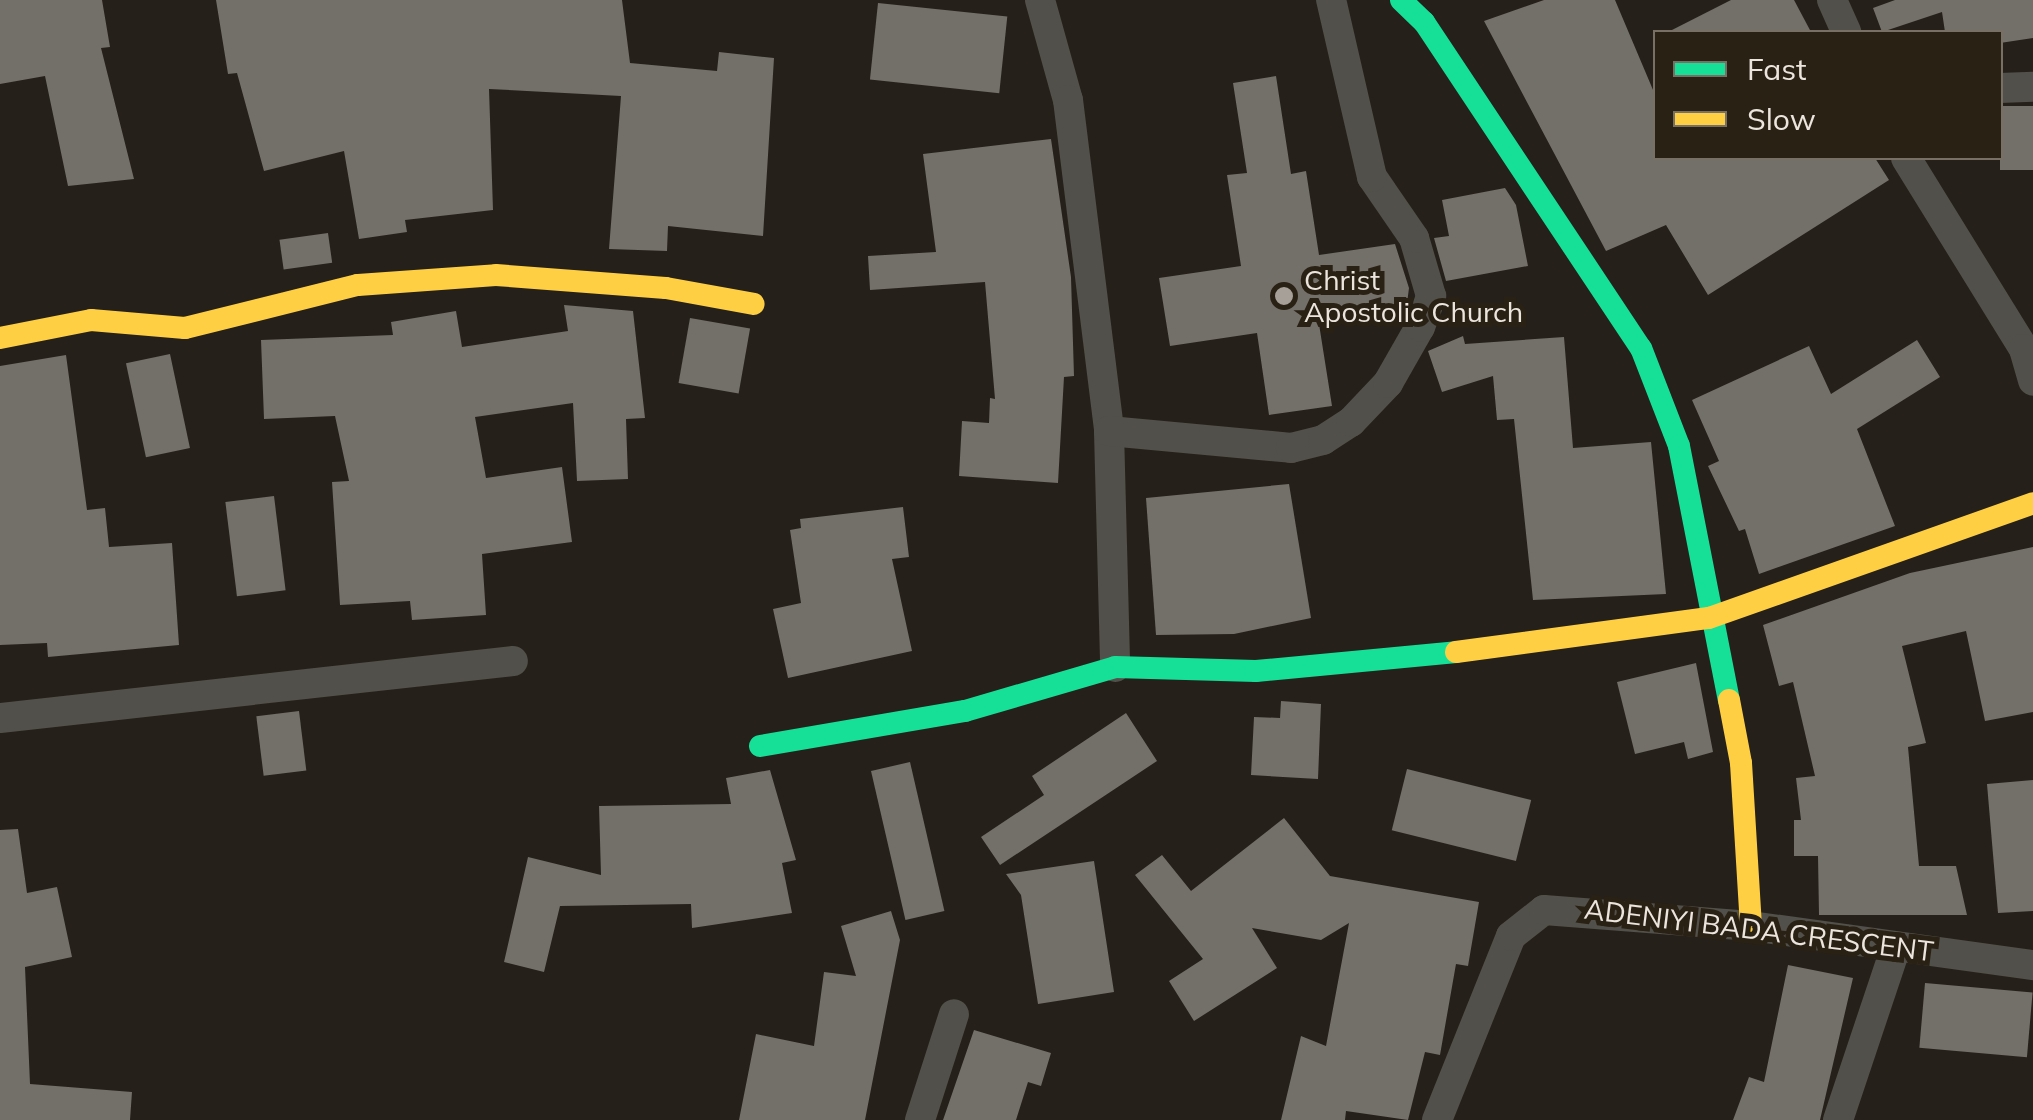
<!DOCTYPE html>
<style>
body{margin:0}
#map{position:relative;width:2033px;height:1120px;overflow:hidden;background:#25201a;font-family:Mulish,sans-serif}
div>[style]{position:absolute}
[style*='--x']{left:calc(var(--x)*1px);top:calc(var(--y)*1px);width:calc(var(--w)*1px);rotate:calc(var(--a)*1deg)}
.building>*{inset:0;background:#736f69;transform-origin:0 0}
.street>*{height:30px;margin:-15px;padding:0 15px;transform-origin:15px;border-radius:15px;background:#52504a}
.fast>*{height:22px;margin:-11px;padding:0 11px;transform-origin:11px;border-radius:11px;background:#16e098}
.slow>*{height:22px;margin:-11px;padding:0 11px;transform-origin:11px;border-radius:11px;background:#ffcf43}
.dots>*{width:28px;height:28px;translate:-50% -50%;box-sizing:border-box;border:5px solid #2a2115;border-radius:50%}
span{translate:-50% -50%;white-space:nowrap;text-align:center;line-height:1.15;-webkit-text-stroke:10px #2a2115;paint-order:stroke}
.poi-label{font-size:28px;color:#ece5dd}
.left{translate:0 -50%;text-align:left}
.street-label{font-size:28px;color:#ece5dd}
.legend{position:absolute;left:1653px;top:30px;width:350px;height:130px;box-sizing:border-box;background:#2a2115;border:2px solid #786f65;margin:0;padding:12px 18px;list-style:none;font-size:30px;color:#ece5dd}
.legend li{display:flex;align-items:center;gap:20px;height:50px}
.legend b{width:50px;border:2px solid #786f65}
</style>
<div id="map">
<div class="building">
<i style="clip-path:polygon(0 0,102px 0,110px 47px,101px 48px,134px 179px,68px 186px,45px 76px,0 84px)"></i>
<i style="clip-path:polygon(216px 0,622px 0,630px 63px,717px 71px,719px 52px,774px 58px,763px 236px,668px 226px,667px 251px,609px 249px,621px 96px,489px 89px,493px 210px,405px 220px,407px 232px,359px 239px,344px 151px,264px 171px,237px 73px,228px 74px)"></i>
<i style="clip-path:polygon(1544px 0,1615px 0,1656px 97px,1656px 158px,1875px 158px,1889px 180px,1708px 295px,1666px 225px,1606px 251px,1484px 21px)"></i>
<i style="clip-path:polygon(1731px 0,1794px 0,1811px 32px,1668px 32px)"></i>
<i style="clip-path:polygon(1895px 0,2033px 0,2033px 38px,2000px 43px,2000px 32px,1945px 32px,1942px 12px,1882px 32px,1873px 8px)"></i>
<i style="left:878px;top:3px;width:130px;height:77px;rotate:6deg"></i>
<i style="clip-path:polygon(1276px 76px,1291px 174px,1306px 171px,1319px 255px,1395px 244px,1409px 288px,1406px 311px,1319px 324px,1332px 406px,1269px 415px,1257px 333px,1170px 346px,1159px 278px,1241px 266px,1227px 175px,1247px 173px,1233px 83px)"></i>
<i style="left:2033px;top:106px;width:64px;height:33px;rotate:90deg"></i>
<i style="clip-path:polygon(1051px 139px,1071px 277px,1074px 376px,1064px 377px,1058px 483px,959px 476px,962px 421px,989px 423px,990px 398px,995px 399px,985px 282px,870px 290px,868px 256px,936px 252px,923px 154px)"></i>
<i style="clip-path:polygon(1505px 188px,1516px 205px,1528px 266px,1446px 281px,1434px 238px,1449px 236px,1442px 200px)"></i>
<i style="left:328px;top:233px;width:30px;height:49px;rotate:82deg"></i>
<i style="clip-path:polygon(564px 305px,633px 311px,645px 418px,626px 419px,628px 479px,577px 481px,573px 403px,475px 417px,486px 478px,562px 467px,572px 542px,482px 554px,486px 615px,412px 620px,410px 601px,340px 605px,332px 482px,349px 481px,335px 416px,264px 419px,261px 340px,393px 335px,391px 322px,456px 311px,462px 347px,568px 331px)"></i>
<i style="left:690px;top:318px;width:61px;height:66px;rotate:10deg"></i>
<i style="clip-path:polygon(1463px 336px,1465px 344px,1564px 337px,1573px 448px,1651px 442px,1666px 594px,1533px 600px,1514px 419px,1497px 420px,1493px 376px,1442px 392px,1428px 351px)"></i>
<i style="clip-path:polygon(1917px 340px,1940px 377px,1857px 429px,1895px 526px,1759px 574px,1745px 529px,1739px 531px,1708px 466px,1719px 461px,1692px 400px,1809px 346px,1831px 394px)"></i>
<i style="left:170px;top:354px;width:96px;height:45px;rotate:78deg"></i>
<i style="clip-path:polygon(66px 355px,87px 510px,105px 508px,109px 547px,172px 543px,179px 645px,48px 657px,47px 643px,0 645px,0 366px)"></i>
<i style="clip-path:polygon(1289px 484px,1311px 618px,1234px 634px,1156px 635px,1146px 498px)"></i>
<i style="left:274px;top:496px;width:95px;height:49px;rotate:83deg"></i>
<i style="clip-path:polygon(903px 507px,909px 557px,892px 559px,912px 651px,788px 678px,773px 609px,801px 603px,790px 530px,801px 528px,800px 519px)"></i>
<i style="clip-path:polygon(2033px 547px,2033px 712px,1985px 721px,1966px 631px,1902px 646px,1926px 743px,1908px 747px,1919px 866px,1956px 866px,1967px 915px,1819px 915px,1818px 856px,1794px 856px,1794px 820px,1801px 820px,1796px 778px,1815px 776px,1793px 682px,1779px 686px,1763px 625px,1910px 573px)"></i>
<i style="clip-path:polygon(1696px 663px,1713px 752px,1688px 759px,1684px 742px,1635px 754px,1617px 682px)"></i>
<i style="clip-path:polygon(1281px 701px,1321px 704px,1318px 779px,1251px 775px,1254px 717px,1280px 718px)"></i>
<i style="left:299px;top:711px;width:60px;height:43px;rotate:83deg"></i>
<i style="clip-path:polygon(1126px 713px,1157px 761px,1000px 865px,981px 837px,1044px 795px,1032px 776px)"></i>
<i style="left:910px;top:762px;width:153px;height:40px;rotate:77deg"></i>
<i style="left:1407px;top:769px;width:128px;height:63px;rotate:14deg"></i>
<i style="clip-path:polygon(770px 770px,796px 860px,782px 863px,792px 913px,692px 928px,691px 904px,560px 906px,544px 972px,504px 962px,528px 857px,601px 875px,599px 806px,731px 804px,726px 778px)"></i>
<i style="clip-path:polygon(2033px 780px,2033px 911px,1998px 913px,1987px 784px)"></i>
<i style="clip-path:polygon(1284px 818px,1330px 876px,1479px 902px,1468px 966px,1456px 964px,1440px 1055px,1425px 1052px,1408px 1120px,1346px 1111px,1345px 1120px,1281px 1120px,1301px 1036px,1326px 1046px,1349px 923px,1321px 940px,1252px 928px,1277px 968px,1194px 1021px,1169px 981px,1203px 959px,1135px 875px,1162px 855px,1191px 891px)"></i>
<i style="clip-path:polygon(18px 829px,27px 893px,57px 887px,72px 957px,25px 967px,30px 1084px,132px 1092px,130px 1120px,0 1120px,0 830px)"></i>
<i style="clip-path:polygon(1094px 861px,1114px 992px,1038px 1004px,1021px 895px,1006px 874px)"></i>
<i style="clip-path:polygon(891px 911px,900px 940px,865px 1120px,739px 1120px,756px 1034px,814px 1046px,824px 972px,856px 976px,841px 926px)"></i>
<i style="clip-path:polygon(1788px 965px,1853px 978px,1820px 1120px,1733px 1120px,1749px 1077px,1764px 1082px)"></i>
<i style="left:1925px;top:983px;width:108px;height:65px;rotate:5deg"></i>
<i style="clip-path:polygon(974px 1030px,1051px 1053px,1041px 1086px,1028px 1082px,1016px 1120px,943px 1120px)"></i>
</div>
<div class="street">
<i style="--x:1040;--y:0;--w:104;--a:74.4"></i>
<i style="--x:1068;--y:100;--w:334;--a:82.9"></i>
<i style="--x:1109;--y:431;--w:236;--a:88.5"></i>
<i style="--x:1832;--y:0;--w:35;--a:66"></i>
<i style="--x:2000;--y:88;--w:33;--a:-2"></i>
<i style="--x:1906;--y:158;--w:225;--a:58.3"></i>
<i style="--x:2024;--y:349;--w:33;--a:74"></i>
<i style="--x:1109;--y:431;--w:183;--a:5.3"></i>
<i style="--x:1291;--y:448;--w:33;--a:-14"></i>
<i style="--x:1323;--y:440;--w:33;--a:-33"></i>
<i style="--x:1351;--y:422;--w:54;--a:-46.5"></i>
<i style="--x:1388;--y:383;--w:64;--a:-60.3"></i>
<i style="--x:1420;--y:327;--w:33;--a:-70"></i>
<i style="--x:1431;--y:296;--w:60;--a:-106.3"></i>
<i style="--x:1414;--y:238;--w:74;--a:-124.5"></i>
<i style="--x:1372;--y:177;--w:182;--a:-103"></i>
<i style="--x:0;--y:718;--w:516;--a:-6.34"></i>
<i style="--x:920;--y:1120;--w:111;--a:-72.2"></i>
<i style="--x:1437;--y:1120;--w:198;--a:-68.1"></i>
<i style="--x:1511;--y:936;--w:42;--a:-38.2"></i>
<i style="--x:1544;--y:910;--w:208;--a:4.4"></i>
<i style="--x:1751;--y:926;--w:285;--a:7.9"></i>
<i style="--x:1838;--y:1120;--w:182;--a:-71.5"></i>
</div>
<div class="fast">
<i style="--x:1401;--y:0;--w:32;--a:44"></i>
<i style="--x:1424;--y:22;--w:392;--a:56.4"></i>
<i style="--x:1641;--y:348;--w:105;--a:68.8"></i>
<i style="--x:1679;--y:446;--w:259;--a:78.9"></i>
<i style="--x:760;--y:746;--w:208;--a:-9.7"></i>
<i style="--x:965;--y:711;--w:156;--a:-16.3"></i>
<i style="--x:1115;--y:667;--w:141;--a:1.6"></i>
<i style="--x:1256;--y:671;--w:201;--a:-5.4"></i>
</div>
<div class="slow">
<i style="--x:0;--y:338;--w:93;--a:-11.2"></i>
<i style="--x:91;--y:320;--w:94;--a:4.9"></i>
<i style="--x:185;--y:328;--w:178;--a:-14"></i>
<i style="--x:358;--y:285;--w:138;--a:-4.1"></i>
<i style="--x:496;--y:275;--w:170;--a:4.4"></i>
<i style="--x:666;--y:288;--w:89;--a:10.3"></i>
<i style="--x:1456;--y:652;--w:255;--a:-7.7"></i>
<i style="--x:1709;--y:618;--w:344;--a:-19.5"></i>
<i style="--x:1729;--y:700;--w:64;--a:79.2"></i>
<i style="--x:1741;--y:763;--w:163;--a:86.5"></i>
</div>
<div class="dots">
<i style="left:1284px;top:296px;background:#a6a099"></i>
</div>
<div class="poi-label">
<span class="left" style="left:1304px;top:296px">Christ<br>Apostolic Church</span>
</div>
<div class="street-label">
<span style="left:1759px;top:930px;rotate:7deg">ADENIYI BADA CRESCENT</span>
</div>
<ul class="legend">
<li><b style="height:12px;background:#16e098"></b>Fast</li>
<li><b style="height:12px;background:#ffcf43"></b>Slow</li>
</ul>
</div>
